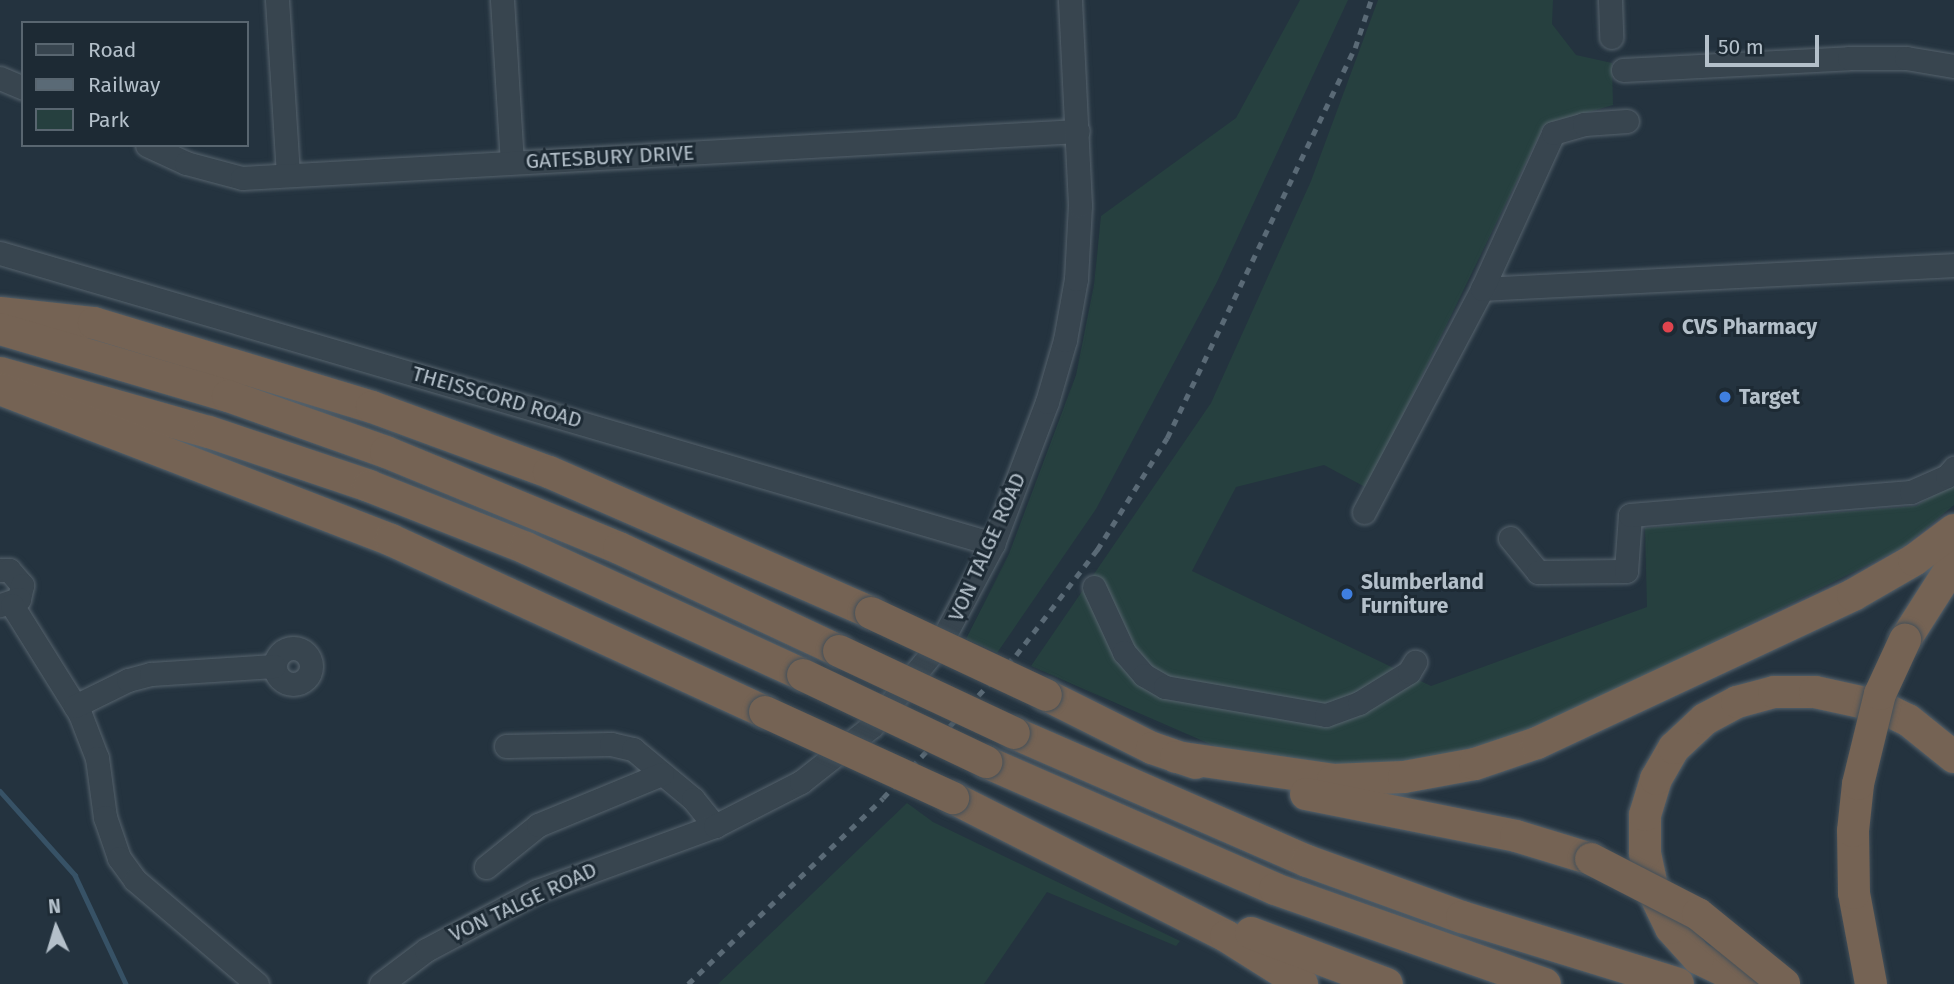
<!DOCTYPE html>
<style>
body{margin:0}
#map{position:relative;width:1954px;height:984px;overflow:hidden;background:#24333f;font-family:"Fira Sans",sans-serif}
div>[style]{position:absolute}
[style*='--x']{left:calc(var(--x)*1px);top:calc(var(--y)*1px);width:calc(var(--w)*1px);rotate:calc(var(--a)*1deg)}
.green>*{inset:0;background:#26403f}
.stream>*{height:4.5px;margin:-2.25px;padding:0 2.25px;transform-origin:2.25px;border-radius:2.25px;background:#375266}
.roads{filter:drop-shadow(0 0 2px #56636d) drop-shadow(0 0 2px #56636d)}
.minor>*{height:23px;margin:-11.5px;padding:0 11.5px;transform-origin:11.5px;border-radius:11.5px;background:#38454f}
.minor>.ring{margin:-11.5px;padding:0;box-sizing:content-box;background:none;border:23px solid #38454f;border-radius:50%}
.highway>*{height:32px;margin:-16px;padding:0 16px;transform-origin:16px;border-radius:16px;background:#756354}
.rail>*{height:4.5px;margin-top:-2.25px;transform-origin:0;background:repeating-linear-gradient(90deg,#5a6a76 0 7px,transparent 0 14px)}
.bridges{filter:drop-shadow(0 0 2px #43505a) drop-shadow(0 0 2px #43505a)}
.highway-bridge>*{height:32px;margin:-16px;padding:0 16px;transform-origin:16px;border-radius:16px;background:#756354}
.dots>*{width:19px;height:19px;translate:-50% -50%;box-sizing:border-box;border:4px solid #1d2a34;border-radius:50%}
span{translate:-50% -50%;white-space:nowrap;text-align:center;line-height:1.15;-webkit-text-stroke:6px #1d2a34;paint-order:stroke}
.street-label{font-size:21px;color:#b4c0ca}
.poi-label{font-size:21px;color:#b4c0ca;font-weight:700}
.left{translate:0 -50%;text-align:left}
.legend{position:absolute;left:21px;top:21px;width:228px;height:126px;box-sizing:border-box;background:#1d2a34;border:2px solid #596670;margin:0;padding:9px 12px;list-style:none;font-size:21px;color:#b4c0ca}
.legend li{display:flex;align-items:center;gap:14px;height:35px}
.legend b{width:35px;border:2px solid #596670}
.north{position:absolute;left:21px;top:893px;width:70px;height:70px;-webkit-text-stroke:5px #1d2a34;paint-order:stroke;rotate:356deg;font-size:19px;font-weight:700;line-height:28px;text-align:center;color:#b4c0ca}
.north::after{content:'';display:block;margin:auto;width:24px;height:32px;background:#b4c0ca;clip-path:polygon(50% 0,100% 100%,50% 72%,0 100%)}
.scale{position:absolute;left:1705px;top:35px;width:114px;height:32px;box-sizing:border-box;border:4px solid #b4c0ca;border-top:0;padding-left:9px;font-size:21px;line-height:24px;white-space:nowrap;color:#b4c0ca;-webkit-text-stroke:5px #1d2a34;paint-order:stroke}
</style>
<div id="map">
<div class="green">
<i style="clip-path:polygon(1300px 0,1348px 0,1217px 282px,1096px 509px,997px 653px,966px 639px,1009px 554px,1076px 375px,1094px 285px,1101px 216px,1236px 118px)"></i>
<i style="clip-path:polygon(1378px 0,1553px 0,1552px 24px,1576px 55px,1612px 63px,1613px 105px,1544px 125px,1367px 488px,1324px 465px,1236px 487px,1192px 571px,1431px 686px,1647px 607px,1645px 528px,1916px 506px,1954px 483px,1954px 505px,1903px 547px,1527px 736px,1454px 758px,1376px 769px,1242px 758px,1031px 666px,1211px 403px,1311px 181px)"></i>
<i style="clip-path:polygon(907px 803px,933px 822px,1180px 941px,1176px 946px,1047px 892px,984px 984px,718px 984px)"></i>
</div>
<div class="stream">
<i style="--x:0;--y:791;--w:113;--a:48.2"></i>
<i style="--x:75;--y:875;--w:120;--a:64.9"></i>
</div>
<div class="roads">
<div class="minor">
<i style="--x:277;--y:0;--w:175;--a:86.4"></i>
<i style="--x:502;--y:0;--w:162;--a:86.5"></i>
<i style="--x:1610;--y:0;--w:37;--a:88"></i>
<i style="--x:1623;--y:70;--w:226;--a:-3"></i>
<i style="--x:1849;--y:58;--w:57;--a:0"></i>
<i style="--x:1906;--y:58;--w:49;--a:9.5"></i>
<i style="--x:0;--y:78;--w:25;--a:23"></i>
<i style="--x:147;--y:145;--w:43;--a:24.8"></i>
<i style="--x:186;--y:163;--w:58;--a:15"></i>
<i style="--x:242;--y:178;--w:837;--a:-3.22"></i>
<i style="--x:0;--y:253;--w:1035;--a:16.33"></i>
<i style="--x:1482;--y:289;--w:473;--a:-2.9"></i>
<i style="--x:1364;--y:512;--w:252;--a:-62.1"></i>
<i style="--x:1482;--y:289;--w:171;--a:-65.5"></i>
<i style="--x:1553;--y:133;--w:32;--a:-16"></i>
<i style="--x:1584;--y:124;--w:43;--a:-4"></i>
<i style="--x:1510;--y:538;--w:44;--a:50.5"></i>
<i style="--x:1538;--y:572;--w:88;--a:-0.7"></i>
<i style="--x:1626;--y:571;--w:56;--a:-85.9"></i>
<i style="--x:1630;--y:515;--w:282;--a:-4.7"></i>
<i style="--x:1911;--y:492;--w:39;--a:-24"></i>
<i style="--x:1947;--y:476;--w:11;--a:-49"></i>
<i style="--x:0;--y:570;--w:9;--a:0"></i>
<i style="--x:9;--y:570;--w:20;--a:49"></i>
<i style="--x:22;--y:585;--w:14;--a:102"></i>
<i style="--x:19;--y:599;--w:20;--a:162"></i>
<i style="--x:1094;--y:587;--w:72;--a:65.2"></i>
<i style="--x:1124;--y:652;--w:30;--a:49"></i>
<i style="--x:1144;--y:675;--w:24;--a:30"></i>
<i style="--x:1165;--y:687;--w:163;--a:9.9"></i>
<i style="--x:1326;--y:715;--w:35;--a:-20"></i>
<i style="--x:1359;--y:703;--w:59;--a:-31.8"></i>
<i style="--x:1409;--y:672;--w:12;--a:-59"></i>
<i style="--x:12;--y:605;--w:128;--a:58"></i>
<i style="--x:80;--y:714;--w:47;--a:68.9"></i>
<i style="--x:97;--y:758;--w:60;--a:82.3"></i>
<i style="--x:105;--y:817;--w:43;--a:71.1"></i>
<i style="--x:119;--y:858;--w:27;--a:54"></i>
<i style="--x:135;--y:880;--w:160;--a:40.4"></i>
<i class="ring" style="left:275px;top:648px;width:13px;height:13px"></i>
<i style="--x:75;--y:706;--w:59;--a:-26.1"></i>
<i style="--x:128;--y:680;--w:24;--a:-15"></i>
<i style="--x:151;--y:674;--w:123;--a:-3.7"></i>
<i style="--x:506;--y:746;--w:105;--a:-1.1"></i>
<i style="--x:611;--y:744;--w:23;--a:13"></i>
<i style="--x:633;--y:749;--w:78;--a:39.8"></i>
<i style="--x:693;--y:799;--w:35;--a:51"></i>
<i style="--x:486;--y:867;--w:67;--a:-38.9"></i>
<i style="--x:538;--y:825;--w:134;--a:-22.4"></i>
<i style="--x:381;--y:984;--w:56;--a:-37.1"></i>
<i style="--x:426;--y:950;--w:126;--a:-28"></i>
<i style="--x:537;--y:891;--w:189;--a:-20.1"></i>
<i style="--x:715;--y:826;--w:97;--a:-27.1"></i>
<i style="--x:801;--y:782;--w:90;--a:-38.3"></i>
<i style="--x:872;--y:726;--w:109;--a:-50.6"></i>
<i style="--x:941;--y:642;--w:111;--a:-62"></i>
<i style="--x:993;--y:544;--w:152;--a:-69.2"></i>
<i style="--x:1047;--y:402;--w:65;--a:-73.8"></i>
<i style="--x:1065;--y:340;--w:62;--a:-79.8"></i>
<i style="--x:1076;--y:279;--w:74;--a:-86.9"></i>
<i style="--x:1080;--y:205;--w:205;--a:-92.8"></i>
</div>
<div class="highway">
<i style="--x:0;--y:313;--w:95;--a:6.1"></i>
<i style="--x:94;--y:323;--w:290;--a:16.8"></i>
<i style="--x:372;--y:407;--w:189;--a:20.2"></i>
<i style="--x:549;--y:472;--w:352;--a:23.6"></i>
<i style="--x:0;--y:329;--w:238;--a:16.4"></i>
<i style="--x:228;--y:396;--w:168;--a:19.5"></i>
<i style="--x:386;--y:452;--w:252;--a:22.4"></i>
<i style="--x:619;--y:548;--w:243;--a:25.1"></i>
<i style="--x:0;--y:373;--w:217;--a:15.8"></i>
<i style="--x:209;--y:432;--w:169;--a:18.6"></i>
<i style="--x:369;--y:486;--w:169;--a:21.5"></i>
<i style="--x:526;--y:548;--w:305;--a:24.6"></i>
<i style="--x:0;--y:389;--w:419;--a:21.1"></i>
<i style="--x:391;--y:540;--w:412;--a:24.7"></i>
<i style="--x:1905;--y:640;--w:91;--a:-57.5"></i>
<i style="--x:1046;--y:695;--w:119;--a:26.6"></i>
<i style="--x:1152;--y:748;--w:46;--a:18.8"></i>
<i style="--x:1014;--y:733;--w:320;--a:23.6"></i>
<i style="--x:1307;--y:861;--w:165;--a:19.9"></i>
<i style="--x:1462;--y:917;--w:226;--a:17.2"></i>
<i style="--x:1176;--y:757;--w:159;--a:8.3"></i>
<i style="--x:1333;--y:780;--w:71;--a:-2.4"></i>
<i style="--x:1404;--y:777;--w:72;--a:-10.4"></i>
<i style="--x:1475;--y:764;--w:65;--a:-18.7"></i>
<i style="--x:1537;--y:743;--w:349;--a:-25.1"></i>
<i style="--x:1853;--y:595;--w:70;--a:-29.8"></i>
<i style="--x:1914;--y:560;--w:50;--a:-36.9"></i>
<i style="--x:986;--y:762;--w:316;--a:23.7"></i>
<i style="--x:1275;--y:889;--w:286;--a:19.4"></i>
<i style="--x:1306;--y:794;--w:214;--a:11.3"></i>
<i style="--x:1516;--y:836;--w:78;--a:17"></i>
<i style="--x:953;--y:798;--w:306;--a:26.8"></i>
<i style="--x:1226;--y:936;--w:90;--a:32.3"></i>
<i style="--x:1251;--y:933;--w:145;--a:20.6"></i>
<i style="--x:1752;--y:984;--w:60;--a:-154.3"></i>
<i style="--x:1698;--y:958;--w:40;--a:-132"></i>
<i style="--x:1671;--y:928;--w:41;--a:-115.9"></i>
<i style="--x:1653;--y:891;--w:39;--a:-102"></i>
<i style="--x:1645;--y:853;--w:38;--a:-90"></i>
<i style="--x:1645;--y:815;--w:38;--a:-73"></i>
<i style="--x:1656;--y:779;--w:36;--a:-60"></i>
<i style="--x:1674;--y:748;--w:42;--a:-43.1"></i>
<i style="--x:1705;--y:719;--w:36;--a:-28"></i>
<i style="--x:1737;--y:702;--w:38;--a:-15"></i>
<i style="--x:1774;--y:692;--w:41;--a:0"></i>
<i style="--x:1815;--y:692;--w:66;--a:12.3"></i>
<i style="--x:1879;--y:706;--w:32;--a:26"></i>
<i style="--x:1908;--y:720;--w:59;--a:38.8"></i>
</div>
</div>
<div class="rail">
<i style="--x:688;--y:984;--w:269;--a:-43.6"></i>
<i style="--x:883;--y:798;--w:195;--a:-47.1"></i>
<i style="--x:1016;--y:655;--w:133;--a:-52.4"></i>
<i style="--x:1097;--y:550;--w:132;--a:-58"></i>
<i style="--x:1167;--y:438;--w:433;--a:-64.3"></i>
<i style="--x:1355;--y:48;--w:51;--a:-71.6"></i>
</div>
<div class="bridges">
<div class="highway-bridge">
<i style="--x:871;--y:613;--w:193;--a:25.1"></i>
<i style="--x:839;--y:651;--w:193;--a:25.1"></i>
<i style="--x:803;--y:675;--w:203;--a:25.4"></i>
<i style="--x:765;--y:712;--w:207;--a:24.6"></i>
<i style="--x:1591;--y:859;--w:120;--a:27.2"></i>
<i style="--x:1698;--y:914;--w:111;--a:39.1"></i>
<i style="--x:1871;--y:984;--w:93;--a:-100.6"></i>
<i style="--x:1854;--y:893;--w:62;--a:-90.9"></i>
<i style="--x:1853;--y:831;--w:47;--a:-83.9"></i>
<i style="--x:1858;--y:784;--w:93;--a:-76.3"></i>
<i style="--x:1880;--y:694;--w:60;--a:-65.2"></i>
</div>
</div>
<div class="dots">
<i style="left:1668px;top:327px;background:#e0444e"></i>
<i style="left:1725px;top:397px;background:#3f7fe0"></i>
<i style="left:1347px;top:594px;background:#3f7fe0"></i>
</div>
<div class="street-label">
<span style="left:610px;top:157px;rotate:-3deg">GATESBURY DRIVE</span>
<span style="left:497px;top:397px;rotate:16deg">THEISSCORD ROAD</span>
<span style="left:987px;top:547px;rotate:-66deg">VON TALGE ROAD</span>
<span style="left:523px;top:902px;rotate:-25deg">VON TALGE ROAD</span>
</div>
<div class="poi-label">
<span class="left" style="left:1682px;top:327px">CVS Pharmacy</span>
<span class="left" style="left:1739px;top:397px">Target</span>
<span class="left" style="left:1361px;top:594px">Slumberland<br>Furniture</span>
</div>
<ul class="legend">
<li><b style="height:9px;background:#38454f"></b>Road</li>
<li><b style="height:9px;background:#5a6a76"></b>Railway</li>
<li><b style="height:19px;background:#26403f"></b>Park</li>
</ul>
<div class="north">N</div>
<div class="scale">50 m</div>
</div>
